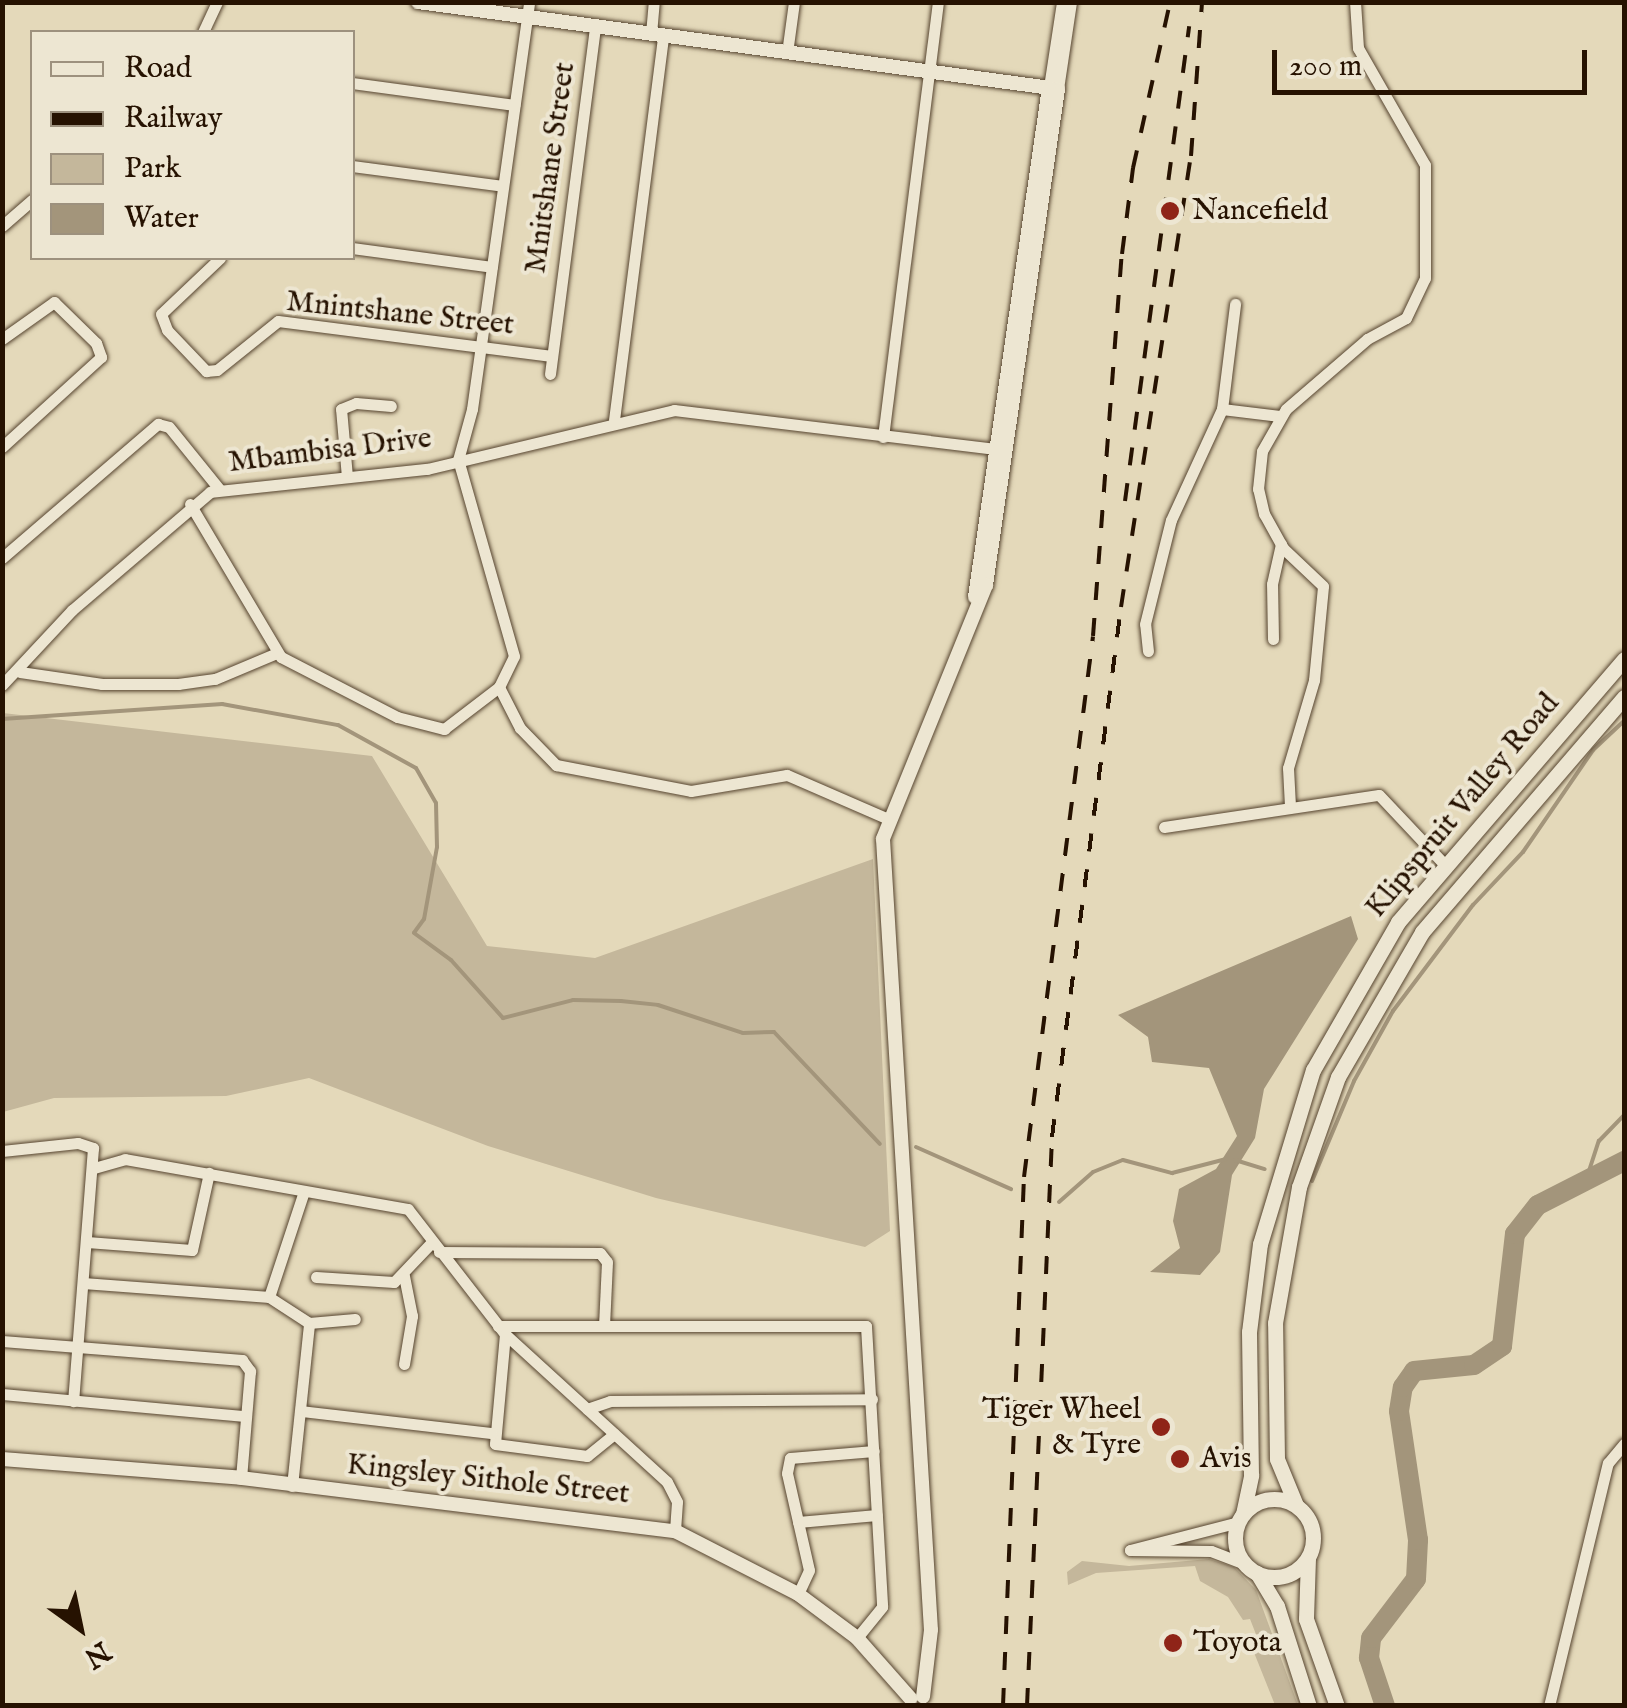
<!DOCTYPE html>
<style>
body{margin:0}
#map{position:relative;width:1627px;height:1708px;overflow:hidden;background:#e4d9ba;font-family:"IM FELL English",serif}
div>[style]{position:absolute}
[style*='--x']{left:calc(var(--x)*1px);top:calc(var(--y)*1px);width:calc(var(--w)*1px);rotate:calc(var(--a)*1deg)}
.green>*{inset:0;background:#c4b79b}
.water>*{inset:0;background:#a3957b}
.stream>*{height:4px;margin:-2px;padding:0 2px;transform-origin:2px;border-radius:2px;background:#a3957b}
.river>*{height:20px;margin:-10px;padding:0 10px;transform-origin:10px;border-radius:10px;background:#a3957b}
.roads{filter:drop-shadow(0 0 2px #56442f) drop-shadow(0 0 2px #56442f)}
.minor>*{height:11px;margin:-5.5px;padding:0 5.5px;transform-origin:5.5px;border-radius:5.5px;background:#ede6d2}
.tertiary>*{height:14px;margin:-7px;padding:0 7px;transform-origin:7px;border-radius:7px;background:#ede6d2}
.secondary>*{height:15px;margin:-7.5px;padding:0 7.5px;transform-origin:7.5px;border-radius:7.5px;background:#ede6d2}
.secondary>.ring{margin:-7.5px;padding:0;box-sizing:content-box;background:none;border:15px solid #ede6d2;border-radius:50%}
.rail>*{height:4px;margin-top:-2px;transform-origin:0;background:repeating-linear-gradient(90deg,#261201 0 18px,transparent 0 36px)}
.dots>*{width:28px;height:28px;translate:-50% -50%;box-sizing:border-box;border:5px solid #ede6d2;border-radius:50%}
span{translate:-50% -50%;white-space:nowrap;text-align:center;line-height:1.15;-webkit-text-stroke:8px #ede6d2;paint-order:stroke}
.street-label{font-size:30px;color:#261201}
.poi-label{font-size:30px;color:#261201}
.left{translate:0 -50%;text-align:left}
.right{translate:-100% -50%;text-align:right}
.frame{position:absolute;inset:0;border:5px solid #261201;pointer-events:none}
.legend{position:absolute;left:30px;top:30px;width:325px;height:230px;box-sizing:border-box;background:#ede6d2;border:2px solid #9d917e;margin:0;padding:12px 18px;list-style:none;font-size:30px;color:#261201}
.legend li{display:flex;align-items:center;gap:20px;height:50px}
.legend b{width:50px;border:2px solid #9d917e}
.north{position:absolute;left:30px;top:1578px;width:100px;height:100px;-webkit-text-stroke:8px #ede6d2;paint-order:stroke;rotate:147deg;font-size:28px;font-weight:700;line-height:40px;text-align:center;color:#261201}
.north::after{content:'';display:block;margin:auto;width:35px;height:45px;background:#261201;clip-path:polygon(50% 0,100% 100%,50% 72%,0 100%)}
.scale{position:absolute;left:1272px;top:50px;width:315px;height:45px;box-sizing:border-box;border:5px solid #261201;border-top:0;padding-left:12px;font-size:30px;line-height:35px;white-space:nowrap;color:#261201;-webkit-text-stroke:8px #ede6d2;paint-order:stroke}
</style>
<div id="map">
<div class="green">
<i style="clip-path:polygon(3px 713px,372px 756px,487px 946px,595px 958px,873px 859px,890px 1231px,865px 1247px,656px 1198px,488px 1146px,309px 1078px,226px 1096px,54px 1098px,3px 1112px)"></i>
<i style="clip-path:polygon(1209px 1559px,1234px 1567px,1256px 1590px,1298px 1705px,1275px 1705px,1251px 1645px,1259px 1642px,1250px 1619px,1243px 1620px,1228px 1597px,1200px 1581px,1195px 1566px,1096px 1573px,1068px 1585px,1067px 1572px,1082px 1561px,1129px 1566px)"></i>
</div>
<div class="water">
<i style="clip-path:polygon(1351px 916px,1358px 939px,1264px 1089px,1255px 1138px,1232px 1175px,1220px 1252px,1200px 1275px,1150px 1272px,1180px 1248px,1173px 1221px,1179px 1189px,1216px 1169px,1237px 1136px,1209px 1068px,1152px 1062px,1148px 1037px,1118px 1015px)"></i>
</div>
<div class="stream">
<i style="--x:2;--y:719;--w:221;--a:-3.9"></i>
<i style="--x:222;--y:704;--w:118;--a:10.3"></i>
<i style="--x:338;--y:725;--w:89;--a:28.9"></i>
<i style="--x:416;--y:768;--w:40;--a:60.3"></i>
<i style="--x:436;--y:803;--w:44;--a:88.7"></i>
<i style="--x:437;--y:847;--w:73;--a:100.2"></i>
<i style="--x:424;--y:919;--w:17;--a:126"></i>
<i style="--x:414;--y:933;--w:46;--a:36.1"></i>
<i style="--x:451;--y:960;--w:78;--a:48.1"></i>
<i style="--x:503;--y:1018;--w:72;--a:-14.4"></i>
<i style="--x:573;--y:1000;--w:48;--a:1.2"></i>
<i style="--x:621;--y:1001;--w:37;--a:6"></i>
<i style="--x:658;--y:1005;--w:89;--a:18.2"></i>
<i style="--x:743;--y:1033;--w:31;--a:-2"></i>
<i style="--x:774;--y:1032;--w:154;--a:46.6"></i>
<i style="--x:916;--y:1147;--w:104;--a:23.9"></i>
<i style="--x:1235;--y:1160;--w:31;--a:17"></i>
<i style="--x:1587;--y:1177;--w:38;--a:-72"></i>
<i style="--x:1599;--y:1141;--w:36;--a:-46"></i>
<i style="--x:1312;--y:1181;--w:108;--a:-67.2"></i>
<i style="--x:1354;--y:1081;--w:80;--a:-60.9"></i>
<i style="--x:1393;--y:1011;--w:133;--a:-53"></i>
<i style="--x:1473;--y:905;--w:73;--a:-46.7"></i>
<i style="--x:1523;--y:852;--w:124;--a:-55.5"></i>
<i style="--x:1593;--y:750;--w:42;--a:-43.1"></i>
<i style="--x:1059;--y:1202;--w:45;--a:-41.4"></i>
<i style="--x:1093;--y:1172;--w:32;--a:-22"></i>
<i style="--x:1123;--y:1160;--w:51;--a:14.9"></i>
<i style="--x:1172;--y:1173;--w:56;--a:-14.5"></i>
</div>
<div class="river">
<i style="--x:1385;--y:1706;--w:51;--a:-108.4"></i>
<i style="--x:1369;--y:1658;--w:20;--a:-84"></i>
<i style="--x:1371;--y:1638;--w:74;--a:-52.7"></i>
<i style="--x:1416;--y:1579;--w:39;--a:-87"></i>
<i style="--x:1418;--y:1540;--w:130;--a:-98.4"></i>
<i style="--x:1399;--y:1411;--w:24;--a:-81"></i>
<i style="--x:1403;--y:1387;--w:19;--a:-55"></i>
<i style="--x:1414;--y:1371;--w:60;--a:-5.7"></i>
<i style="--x:1474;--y:1365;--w:34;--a:-34"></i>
<i style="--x:1502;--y:1346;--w:113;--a:-83.4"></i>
<i style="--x:1515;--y:1234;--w:37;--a:-52"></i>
<i style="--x:1538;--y:1205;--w:97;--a:-27.1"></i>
</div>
<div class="roads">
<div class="minor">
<i style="--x:203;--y:32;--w:33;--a:-65"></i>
<i style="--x:651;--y:34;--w:32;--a:-85"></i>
<i style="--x:787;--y:53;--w:51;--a:-82.2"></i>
<i style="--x:352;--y:83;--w:164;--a:7.7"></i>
<i style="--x:1049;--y:87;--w:86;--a:-81.3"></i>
<i style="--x:1058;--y:89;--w:88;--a:-81.5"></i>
<i style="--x:352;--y:166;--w:152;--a:7.5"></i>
<i style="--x:2;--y:226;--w:40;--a:-41"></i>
<i style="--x:352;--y:248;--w:141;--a:7.7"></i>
<i style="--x:220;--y:258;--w:81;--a:136.5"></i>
<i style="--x:161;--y:314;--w:17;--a:69"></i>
<i style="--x:167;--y:330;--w:57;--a:46.4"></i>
<i style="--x:206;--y:371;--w:11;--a:-5"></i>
<i style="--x:217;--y:370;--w:78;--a:-38.8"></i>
<i style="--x:278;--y:321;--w:276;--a:7.3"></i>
<i style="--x:2;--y:339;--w:64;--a:-35.4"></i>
<i style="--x:54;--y:302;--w:59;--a:44.3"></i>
<i style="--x:96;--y:343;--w:15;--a:70"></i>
<i style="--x:101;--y:357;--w:134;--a:137.7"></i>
<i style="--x:550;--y:374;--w:349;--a:-82.6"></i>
<i style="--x:1222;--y:409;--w:106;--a:-82.9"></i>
<i style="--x:614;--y:420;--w:387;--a:-82.7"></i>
<i style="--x:883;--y:437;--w:438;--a:-82.8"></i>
<i style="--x:458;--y:460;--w:53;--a:-74.6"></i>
<i style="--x:472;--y:409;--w:411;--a:-82"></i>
<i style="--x:347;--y:477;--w:68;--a:-95"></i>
<i style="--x:341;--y:409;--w:16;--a:-22"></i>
<i style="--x:356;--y:403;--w:35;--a:5"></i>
<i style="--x:190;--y:504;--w:178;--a:59.3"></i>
<i style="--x:281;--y:657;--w:131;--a:27.3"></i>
<i style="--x:397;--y:717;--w:49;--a:14.3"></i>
<i style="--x:444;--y:729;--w:69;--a:-37.4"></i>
<i style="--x:499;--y:687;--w:34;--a:-64"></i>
<i style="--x:514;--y:656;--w:204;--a:-105.9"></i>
<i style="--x:2;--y:558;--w:206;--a:-40.7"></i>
<i style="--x:158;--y:424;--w:11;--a:15"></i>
<i style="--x:169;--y:427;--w:81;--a:51"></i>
<i style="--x:1273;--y:639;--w:55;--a:-91"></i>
<i style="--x:1272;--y:584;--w:41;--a:-77.3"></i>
<i style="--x:1148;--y:651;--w:27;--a:-96"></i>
<i style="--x:1145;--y:624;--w:107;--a:-76"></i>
<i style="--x:1171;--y:520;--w:122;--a:-65.3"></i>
<i style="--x:1222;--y:409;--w:58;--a:6.9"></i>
<i style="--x:20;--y:672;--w:83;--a:8.3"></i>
<i style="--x:102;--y:684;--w:76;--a:0"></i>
<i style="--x:178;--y:684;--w:37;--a:-8"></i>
<i style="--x:215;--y:679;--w:67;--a:-22.8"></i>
<i style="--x:2;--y:685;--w:103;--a:-47"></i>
<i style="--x:72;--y:610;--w:182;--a:-40.5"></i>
<i style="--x:210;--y:492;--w:218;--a:-6.1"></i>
<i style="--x:427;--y:469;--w:254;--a:-13.4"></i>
<i style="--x:674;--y:410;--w:324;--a:6.9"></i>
<i style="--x:499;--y:687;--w:46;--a:62.9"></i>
<i style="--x:520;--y:728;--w:52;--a:45.8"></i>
<i style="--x:556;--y:765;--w:137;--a:10.9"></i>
<i style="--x:691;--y:791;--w:97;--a:-9.5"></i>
<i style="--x:787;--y:775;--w:110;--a:23.5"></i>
<i style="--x:1290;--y:806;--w:38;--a:-93"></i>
<i style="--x:1288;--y:768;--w:92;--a:-73.5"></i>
<i style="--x:1314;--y:680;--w:94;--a:-84.5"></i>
<i style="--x:1323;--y:586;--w:55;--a:-136.5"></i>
<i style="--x:1283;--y:548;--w:39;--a:-119"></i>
<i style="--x:1264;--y:514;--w:26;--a:-103"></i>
<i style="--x:1258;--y:489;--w:38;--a:-84"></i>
<i style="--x:1262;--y:451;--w:48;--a:-60.3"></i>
<i style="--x:1286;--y:409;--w:107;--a:-40.8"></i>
<i style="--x:1367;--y:339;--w:44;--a:-28.3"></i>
<i style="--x:1406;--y:318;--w:44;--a:-64.6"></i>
<i style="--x:1425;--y:278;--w:113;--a:-90"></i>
<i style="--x:1425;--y:165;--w:135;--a:-119.8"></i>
<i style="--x:1358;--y:48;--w:46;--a:-93.7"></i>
<i style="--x:1164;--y:827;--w:217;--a:-8.5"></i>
<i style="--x:1379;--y:795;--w:95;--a:46.7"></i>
<i style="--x:2;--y:1151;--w:76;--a:-6"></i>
<i style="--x:78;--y:1143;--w:16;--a:18"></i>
<i style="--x:93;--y:1148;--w:254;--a:94.5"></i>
<i style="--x:94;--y:1168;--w:32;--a:-16"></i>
<i style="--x:125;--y:1159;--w:287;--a:10"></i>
<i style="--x:408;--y:1209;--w:158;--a:52.2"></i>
<i style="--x:505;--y:1334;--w:219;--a:42.4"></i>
<i style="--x:667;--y:1482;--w:22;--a:63"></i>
<i style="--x:677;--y:1502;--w:29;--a:94"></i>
<i style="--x:87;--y:1242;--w:105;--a:4.4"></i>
<i style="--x:192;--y:1250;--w:79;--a:-77.6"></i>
<i style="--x:439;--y:1252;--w:161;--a:0.4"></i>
<i style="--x:600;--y:1253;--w:11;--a:52"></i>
<i style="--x:607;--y:1262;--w:63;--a:92.7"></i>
<i style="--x:316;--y:1277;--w:78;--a:3.7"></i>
<i style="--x:394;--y:1282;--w:55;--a:-46.5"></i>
<i style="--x:83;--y:1283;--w:187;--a:4.3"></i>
<i style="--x:269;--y:1297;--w:48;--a:33"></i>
<i style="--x:309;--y:1323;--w:46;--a:-5"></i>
<i style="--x:269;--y:1297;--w:108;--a:-71.7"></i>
<i style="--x:498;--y:1326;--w:368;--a:0"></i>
<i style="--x:866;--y:1326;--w:281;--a:86.7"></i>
<i style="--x:882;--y:1607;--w:40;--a:129"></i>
<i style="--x:505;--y:1334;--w:110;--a:95.2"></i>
<i style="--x:495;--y:1444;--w:93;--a:7.4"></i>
<i style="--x:587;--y:1456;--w:35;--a:-39"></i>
<i style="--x:2;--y:1341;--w:241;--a:4.5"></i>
<i style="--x:242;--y:1360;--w:14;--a:54"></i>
<i style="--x:250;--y:1371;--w:107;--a:94.8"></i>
<i style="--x:404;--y:1364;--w:49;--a:-80.5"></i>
<i style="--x:412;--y:1316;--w:41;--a:-101.3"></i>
<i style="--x:2;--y:1394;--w:244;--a:5.2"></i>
<i style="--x:587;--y:1409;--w:24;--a:-19"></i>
<i style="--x:610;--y:1401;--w:262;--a:-0.4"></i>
<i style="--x:301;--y:1411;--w:192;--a:6.6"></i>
<i style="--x:292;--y:1486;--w:164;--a:-84"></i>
<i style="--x:798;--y:1522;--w:79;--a:-5.1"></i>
<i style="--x:1130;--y:1550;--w:81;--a:0.7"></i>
<i style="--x:1211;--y:1551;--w:36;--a:21"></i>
<i style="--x:1130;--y:1550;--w:113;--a:-14.4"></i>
<i style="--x:798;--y:1594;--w:26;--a:-65"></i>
<i style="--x:809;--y:1570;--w:99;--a:-102.8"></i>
<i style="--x:787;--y:1473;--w:15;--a:-79"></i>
<i style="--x:790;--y:1458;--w:84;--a:-4.8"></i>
<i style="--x:1549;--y:1706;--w:250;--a:-76.4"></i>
<i style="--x:1608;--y:1463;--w:25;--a:-50"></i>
</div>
<div class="tertiary">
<i style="--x:418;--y:2;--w:646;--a:7.74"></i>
<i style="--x:1058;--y:89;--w:501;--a:98.26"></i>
<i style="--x:986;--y:585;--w:274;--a:112.1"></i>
<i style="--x:883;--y:839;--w:792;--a:86.53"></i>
<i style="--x:931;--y:1630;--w:67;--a:96.8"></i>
<i style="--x:975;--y:597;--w:515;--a:-81.74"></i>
<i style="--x:2;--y:1459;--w:240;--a:4.5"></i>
<i style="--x:241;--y:1478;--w:437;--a:7"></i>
<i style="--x:675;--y:1531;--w:138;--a:27.1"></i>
<i style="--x:798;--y:1594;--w:74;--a:36.7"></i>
<i style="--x:857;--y:1638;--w:81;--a:48.5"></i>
</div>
<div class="secondary">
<i class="ring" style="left:1235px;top:1499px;width:63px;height:63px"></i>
<i style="--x:1296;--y:1505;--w:50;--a:-112.4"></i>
<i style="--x:1277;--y:1459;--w:136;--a:-90.8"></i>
<i style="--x:1275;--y:1323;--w:138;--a:-80"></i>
<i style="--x:1299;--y:1187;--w:117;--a:-70.5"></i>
<i style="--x:1338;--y:1077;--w:168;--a:-59.9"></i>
<i style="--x:1422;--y:932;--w:310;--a:-49.3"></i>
<i style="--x:1243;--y:1514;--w:40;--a:-78"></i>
<i style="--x:1251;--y:1475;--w:143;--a:-90.8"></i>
<i style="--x:1249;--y:1332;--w:89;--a:-82.9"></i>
<i style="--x:1260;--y:1244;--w:182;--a:-73.1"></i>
<i style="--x:1313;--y:1070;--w:171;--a:-60.1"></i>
<i style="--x:1398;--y:922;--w:347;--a:-49.3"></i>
<i style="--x:1308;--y:1558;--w:61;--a:91.9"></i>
<i style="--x:1306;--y:1619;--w:92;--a:70.4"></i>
<i style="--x:1257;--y:1573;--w:39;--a:59"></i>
<i style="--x:1277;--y:1606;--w:105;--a:72.3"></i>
</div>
</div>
<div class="rail">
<i style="--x:1125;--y:501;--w:479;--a:-82.3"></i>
<i style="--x:1003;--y:1706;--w:529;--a:-87.73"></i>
<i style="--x:1024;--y:1177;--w:545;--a:-82.73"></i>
<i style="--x:1093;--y:636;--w:383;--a:-85.7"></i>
<i style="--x:1122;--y:254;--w:87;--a:-82.7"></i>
<i style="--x:1133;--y:168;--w:170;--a:-77.4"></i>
<i style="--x:1027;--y:1706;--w:570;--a:-87.48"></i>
<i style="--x:1052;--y:1137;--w:534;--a:-82.58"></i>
<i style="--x:1121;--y:607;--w:456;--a:-81.2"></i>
<i style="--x:1191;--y:156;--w:154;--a:-85.9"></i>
</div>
<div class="dots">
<i style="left:1170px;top:211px;background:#8f2418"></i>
<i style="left:1161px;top:1427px;background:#8f2418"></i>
<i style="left:1180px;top:1459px;background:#8f2418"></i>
<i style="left:1173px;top:1643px;background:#8f2418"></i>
</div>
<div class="street-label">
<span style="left:551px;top:168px;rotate:-82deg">Mnitshane Street</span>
<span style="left:400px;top:314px;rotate:6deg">Mnintshane Street</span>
<span style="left:330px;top:451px;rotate:-7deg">Mbambisa Drive</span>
<span style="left:1463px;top:806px;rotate:-50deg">Klipspruit Valley Road</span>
<span style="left:488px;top:1480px;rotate:6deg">Kingsley Sithole Street</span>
</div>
<div class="poi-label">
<span class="left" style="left:1192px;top:211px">Nancefield</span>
<span class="right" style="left:1141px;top:1427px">Tiger Wheel<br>&amp; Tyre</span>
<span class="left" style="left:1200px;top:1459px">Avis</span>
<span class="left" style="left:1193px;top:1643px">Toyota</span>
</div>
<div class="frame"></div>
<ul class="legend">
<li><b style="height:12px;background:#ede6d2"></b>Road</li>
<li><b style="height:12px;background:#261201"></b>Railway</li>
<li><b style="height:28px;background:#c4b79b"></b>Park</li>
<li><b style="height:28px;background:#a3957b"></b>Water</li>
</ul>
<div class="north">N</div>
<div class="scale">200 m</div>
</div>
